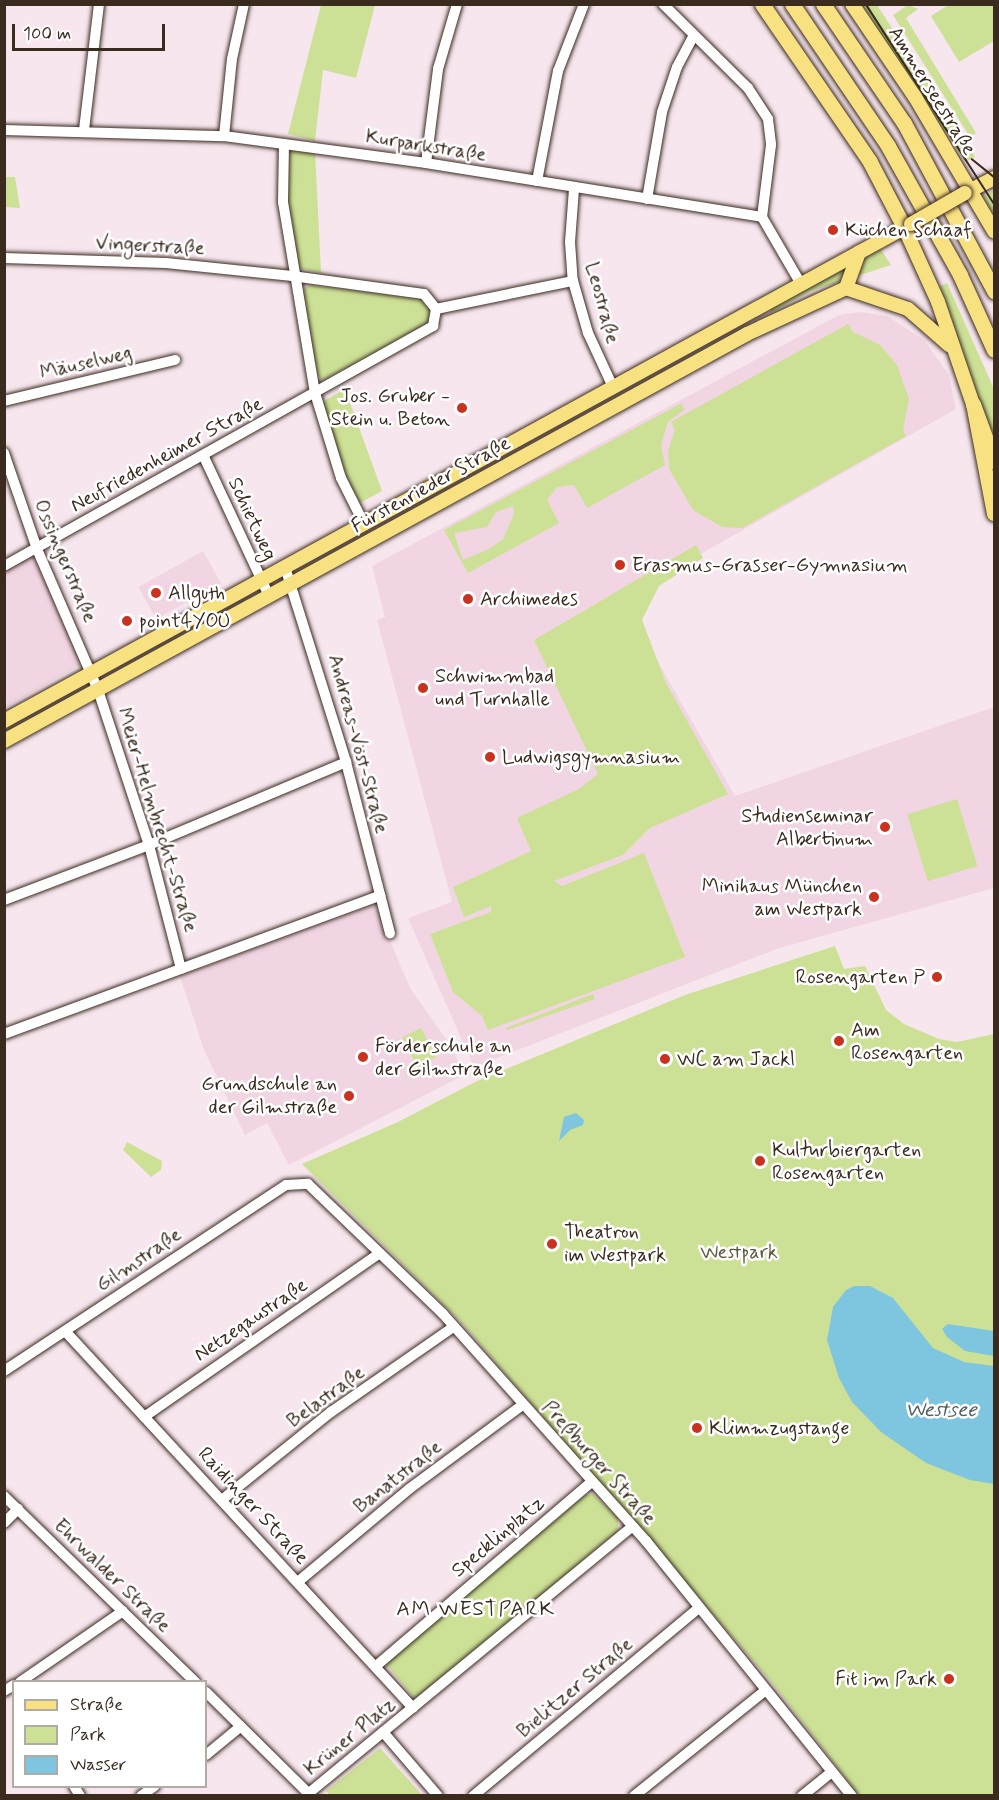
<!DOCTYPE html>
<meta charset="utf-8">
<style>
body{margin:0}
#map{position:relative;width:999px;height:1800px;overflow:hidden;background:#f7e6ee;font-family:Mynerve,sans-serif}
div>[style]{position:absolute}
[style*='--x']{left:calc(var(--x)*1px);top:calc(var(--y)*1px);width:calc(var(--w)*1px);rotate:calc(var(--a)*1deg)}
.built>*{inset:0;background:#f1d5e2;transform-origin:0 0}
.green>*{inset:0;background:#cce196;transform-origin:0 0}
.water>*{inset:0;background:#7ec5df}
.roads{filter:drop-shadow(0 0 2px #3b2a1e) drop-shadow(0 0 2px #3b2a1e)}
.minor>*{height:10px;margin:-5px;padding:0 5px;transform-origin:5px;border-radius:5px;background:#fff}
.major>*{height:14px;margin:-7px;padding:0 7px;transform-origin:7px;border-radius:7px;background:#f8e181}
.highway>*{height:15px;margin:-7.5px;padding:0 7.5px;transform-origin:7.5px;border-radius:7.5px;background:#f8e181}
.tram>*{height:1.5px;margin:-0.75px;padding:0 0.75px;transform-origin:0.75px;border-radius:0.75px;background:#3b2a1e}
.bridges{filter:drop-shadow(0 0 2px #3b2a1e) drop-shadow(0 0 2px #3b2a1e)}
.major-bridge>*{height:14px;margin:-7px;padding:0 7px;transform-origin:7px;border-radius:7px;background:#f8e181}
.dots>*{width:16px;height:16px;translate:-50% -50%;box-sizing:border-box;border:3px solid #fff;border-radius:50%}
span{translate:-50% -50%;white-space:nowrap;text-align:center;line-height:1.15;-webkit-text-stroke:5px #fff;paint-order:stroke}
.street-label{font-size:20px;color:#3b2a1e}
.poi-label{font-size:20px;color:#3b2a1e}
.left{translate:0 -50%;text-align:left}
.right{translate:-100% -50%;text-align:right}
.park-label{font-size:20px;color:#5f583c}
.water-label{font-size:21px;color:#526062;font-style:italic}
.neighbourhood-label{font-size:21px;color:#3b2a1e;letter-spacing:1.5px}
.frame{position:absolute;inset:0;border:6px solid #3b2a1e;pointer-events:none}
.legend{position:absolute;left:12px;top:1680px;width:195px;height:108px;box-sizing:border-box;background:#fff;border:2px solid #b1aaa5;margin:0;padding:8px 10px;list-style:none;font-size:18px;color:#3b2a1e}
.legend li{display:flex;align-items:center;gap:12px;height:30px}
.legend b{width:30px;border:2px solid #b1aaa5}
.scale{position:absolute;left:12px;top:24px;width:153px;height:27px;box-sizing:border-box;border:3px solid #3b2a1e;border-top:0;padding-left:8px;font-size:18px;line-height:21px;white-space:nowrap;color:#3b2a1e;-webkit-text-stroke:4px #fff;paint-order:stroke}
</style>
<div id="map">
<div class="built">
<i style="clip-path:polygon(860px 312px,887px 316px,924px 340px,949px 375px,956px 409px,658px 578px,636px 624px,735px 796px,994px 707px,994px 888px,779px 948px,474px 1067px,408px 918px,452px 902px,377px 620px,385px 617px,372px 566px,839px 315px)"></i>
<i style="left:203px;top:551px;width:37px;height:74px;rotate:61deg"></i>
<i style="clip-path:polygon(33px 553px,83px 663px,5px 708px,4px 569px)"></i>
<i style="clip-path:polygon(375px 905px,410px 988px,452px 1048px,464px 1075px,289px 1165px,267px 1123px,245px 1135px,204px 1050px,180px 976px)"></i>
</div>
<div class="green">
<i style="clip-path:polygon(950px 4px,994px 5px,994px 41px,959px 62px,931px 16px)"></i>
<i style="clip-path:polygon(321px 5px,375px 5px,356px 78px,323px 70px,315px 141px,288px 134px)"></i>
<i style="clip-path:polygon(861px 5px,877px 5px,975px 157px,965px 162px)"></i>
<i style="clip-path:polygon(908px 5px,918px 9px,906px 18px,976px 133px,970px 137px,893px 15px)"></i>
<i style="clip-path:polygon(290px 149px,315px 151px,321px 273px,297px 268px,287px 203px)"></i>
<i style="clip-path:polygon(4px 177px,15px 177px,20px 208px,5px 207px)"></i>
<i style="clip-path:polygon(994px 190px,994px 215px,983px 197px)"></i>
<i style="clip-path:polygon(880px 248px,891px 265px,811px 291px,771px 313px,769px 309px)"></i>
<i style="clip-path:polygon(947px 283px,994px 389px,994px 442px,940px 286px)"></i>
<i style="clip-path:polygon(311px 285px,421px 299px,431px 311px,428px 323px,322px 381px,317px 373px,303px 295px,304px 288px)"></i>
<i style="clip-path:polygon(848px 324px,853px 332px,880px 345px,897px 365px,909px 399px,903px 430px,906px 436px,742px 528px,722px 527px,693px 510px,669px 469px,668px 450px,675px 430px,671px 422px)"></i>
<i style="clip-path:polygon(345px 389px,382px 491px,360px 503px,345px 476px,323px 407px,324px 401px)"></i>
<i style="clip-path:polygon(evenodd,682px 403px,684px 410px,668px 422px,661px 445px,665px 465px,587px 508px,574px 485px,557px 487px,547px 500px,559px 523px,468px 573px,444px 530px,682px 403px,513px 506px,514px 514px,503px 539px,489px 549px,463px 560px,454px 533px,487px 527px,496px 512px,513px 506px)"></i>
<i style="clip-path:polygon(696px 545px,703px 558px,659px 586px,642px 620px,666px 683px,728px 794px,650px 828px,623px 855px,554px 881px,562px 886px,644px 853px,685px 957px,488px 1030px,482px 1016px,453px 992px,430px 934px,491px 912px,491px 906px,464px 917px,453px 887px,531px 851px,517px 818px,579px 789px,598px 774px,534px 640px)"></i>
<i style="left:957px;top:799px;width:70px;height:52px;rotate:73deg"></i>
<i style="clip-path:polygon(835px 946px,844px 969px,865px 966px,886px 1010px,904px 1024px,939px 1039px,957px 1042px,994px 1034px,994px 1795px,859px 1795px,773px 1684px,461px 1322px,302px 1164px,398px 1122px,475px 1082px,685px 995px)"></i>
<i style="clip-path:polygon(593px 994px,595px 999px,507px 1030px,506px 1028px)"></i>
<i style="left:421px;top:1028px;width:33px;height:21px;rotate:63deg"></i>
<i style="clip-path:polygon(127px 1142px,162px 1161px,161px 1170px,151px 1177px,123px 1150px)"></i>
<i style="clip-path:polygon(593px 1494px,618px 1518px,618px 1531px,416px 1700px,385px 1663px,585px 1495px)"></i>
<i style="clip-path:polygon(380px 1748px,422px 1795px,330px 1795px,326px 1791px)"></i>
</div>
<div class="water">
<i style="clip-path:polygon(576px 1113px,584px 1120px,583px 1125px,570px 1130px,559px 1141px,564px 1117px)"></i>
<i style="clip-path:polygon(854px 1286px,870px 1286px,893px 1298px,933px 1348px,964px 1362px,994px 1366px,994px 1484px,970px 1480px,926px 1463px,881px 1432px,852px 1402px,839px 1378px,827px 1340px,833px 1307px,846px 1290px)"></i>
<i style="clip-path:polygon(948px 1324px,994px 1331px,994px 1356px,965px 1351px,947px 1337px,942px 1329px)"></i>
</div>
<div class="roads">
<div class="minor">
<i style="--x:663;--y:4;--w:120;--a:44.7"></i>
<i style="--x:748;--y:88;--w:37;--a:57"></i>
<i style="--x:768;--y:119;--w:26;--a:83"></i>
<i style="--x:771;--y:145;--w:73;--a:97.1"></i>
<i style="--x:4;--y:130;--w:220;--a:1.6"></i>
<i style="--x:224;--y:136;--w:204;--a:7.6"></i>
<i style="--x:426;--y:163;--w:340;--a:9.1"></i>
<i style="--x:84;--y:130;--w:127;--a:-83.2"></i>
<i style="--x:224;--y:136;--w:77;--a:-84.1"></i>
<i style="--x:232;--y:59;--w:56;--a:-77.7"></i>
<i style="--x:284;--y:144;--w:58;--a:91"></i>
<i style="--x:283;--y:202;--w:194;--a:80.5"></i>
<i style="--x:315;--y:393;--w:89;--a:73"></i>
<i style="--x:341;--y:478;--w:51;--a:63.4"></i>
<i style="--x:426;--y:163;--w:95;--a:-82.7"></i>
<i style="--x:438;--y:69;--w:68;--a:-73.7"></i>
<i style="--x:537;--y:181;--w:112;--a:-79.2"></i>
<i style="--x:558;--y:71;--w:72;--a:-68.8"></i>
<i style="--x:574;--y:189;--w:53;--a:94.3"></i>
<i style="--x:570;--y:242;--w:39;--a:86"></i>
<i style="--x:573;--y:281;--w:54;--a:73.9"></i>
<i style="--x:588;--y:333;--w:60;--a:65.2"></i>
<i style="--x:647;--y:199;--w:88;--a:-80.2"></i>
<i style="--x:662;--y:112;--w:47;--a:-71.6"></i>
<i style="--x:677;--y:67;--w:36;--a:-62"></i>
<i style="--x:762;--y:217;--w:78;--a:59.8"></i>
<i style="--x:4;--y:258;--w:162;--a:1.8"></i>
<i style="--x:166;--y:263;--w:127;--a:5.9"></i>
<i style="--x:292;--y:276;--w:133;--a:7.8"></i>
<i style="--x:424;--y:294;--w:19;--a:51"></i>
<i style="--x:436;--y:309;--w:140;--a:-11.6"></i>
<i style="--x:4;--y:401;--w:176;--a:-13.5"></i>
<i style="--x:4;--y:453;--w:102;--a:71"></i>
<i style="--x:37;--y:549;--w:154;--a:66.6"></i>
<i style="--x:98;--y:690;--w:163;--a:71.8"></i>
<i style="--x:149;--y:845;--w:128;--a:75.5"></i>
<i style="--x:204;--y:457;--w:153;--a:64.9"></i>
<i style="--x:4;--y:566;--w:492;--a:-29.2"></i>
<i style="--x:433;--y:326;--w:17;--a:-80"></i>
<i style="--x:285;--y:567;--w:204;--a:72.6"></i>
<i style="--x:346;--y:762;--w:177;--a:75.6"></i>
<i style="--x:4;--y:900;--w:155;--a:-20.8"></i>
<i style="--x:149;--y:845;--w:214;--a:-22.8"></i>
<i style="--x:4;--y:1034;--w:401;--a:-20.2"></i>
<i style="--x:65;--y:1331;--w:513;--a:47.29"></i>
<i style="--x:4;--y:1371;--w:338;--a:-33.4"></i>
<i style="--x:286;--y:1185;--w:22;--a:-3"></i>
<i style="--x:308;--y:1184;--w:187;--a:43.9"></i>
<i style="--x:443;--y:1314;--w:305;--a:48.2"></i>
<i style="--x:646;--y:1541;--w:328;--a:51.1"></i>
<i style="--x:144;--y:1417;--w:287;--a:-34.8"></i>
<i style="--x:4;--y:1496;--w:267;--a:44.2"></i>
<i style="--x:223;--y:1499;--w:139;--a:-38.9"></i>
<i style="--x:331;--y:1412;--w:147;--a:-34.8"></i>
<i style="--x:4;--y:1523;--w:20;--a:-45"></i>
<i style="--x:299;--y:1581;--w:143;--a:-39.9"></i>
<i style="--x:409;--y:1489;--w:139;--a:-36.5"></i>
<i style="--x:376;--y:1666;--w:282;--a:-40.5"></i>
<i style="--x:20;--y:1682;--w:125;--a:-34.6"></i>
<i style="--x:4;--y:1691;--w:12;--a:-31"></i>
<i style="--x:206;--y:1692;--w:148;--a:44.7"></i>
<i style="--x:383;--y:1732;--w:84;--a:49.3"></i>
<i style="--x:206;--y:1755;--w:45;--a:-39.6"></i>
<i style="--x:74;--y:1786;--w:12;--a:59"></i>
<i style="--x:309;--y:1793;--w:417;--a:-39.5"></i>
<i style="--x:141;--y:1796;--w:17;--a:-36"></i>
<i style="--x:473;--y:1796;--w:294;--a:-39.8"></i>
<i style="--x:634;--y:1796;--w:169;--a:-38.8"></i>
<i style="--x:802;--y:1796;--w:38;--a:-39"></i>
</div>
<div class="major">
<i style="--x:852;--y:4;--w:112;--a:55.9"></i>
<i style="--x:915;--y:97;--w:156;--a:59.5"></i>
<i style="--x:965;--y:193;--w:33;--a:-27"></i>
<i style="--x:904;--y:227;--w:82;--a:65.6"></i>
<i style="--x:938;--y:302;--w:108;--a:71.1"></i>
<i style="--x:973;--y:404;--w:112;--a:79.2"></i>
<i style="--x:846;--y:288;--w:65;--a:18.7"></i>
<i style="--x:908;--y:309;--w:55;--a:41.3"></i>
<i style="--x:4;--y:721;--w:1034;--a:-28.72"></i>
<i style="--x:4;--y:741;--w:847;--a:-28.71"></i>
<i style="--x:747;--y:334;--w:109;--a:-24.9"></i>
<i style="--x:846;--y:288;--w:38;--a:-70"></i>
</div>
<div class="highway">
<i style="--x:762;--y:4;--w:191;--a:55.6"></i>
<i style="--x:870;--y:162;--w:73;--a:62.4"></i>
<i style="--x:792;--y:4;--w:171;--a:55.9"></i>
<i style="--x:888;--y:146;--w:148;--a:60.8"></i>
<i style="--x:960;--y:275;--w:82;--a:65.6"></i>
<i style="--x:823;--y:4;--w:144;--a:55.8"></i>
<i style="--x:904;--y:123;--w:191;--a:61.8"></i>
<i style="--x:973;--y:404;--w:61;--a:69.8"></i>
</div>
</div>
<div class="tram">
<i style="--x:866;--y:4;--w:237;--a:57.3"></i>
<i style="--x:972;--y:159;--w:28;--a:39"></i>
</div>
<div class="bridges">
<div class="major-bridge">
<i style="--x:911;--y:224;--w:62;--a:-29.9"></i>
</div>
</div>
<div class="dots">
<i style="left:833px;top:230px;background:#c8321e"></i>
<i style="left:462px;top:408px;background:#c8321e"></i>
<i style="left:620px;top:565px;background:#c8321e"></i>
<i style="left:156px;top:593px;background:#c8321e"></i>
<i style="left:468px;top:599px;background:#c8321e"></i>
<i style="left:127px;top:621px;background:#c8321e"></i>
<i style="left:423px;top:688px;background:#c8321e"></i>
<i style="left:490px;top:757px;background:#c8321e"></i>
<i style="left:885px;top:827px;background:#c8321e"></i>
<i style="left:874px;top:897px;background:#c8321e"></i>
<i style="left:937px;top:977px;background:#c8321e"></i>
<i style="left:839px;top:1041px;background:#c8321e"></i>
<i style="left:363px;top:1057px;background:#c8321e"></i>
<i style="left:665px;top:1059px;background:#c8321e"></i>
<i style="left:349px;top:1096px;background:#c8321e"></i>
<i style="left:760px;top:1161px;background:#c8321e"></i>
<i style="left:552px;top:1244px;background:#c8321e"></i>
<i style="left:697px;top:1428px;background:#c8321e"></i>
<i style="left:949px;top:1679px;background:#c8321e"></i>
</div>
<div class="street-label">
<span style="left:932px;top:91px;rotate:58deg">Ammerseestraße</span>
<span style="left:426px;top:146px;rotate:9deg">Kurparkstraße</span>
<span style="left:150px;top:246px;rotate:3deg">Vingerstraße</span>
<span style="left:602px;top:303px;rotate:75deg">Leostraße</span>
<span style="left:86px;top:363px;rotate:-13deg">Mäuselweg</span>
<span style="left:167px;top:455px;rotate:-29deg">Neufriedenheimer Straße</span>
<span style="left:431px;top:485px;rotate:-29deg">Fürstenrieder Straße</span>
<span style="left:252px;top:519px;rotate:65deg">Schietweg</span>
<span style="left:65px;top:561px;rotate:67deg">Ossingerstraße</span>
<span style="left:358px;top:744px;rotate:75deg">Andreas-Vöst-Straße</span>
<span style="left:157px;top:820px;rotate:73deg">Meier-Helmbrecht-Straße</span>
<span style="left:139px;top:1260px;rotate:-34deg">Gilmstraße</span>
<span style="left:251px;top:1320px;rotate:-34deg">Netzegaustraße</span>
<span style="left:326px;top:1397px;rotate:-36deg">Belastraße</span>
<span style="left:599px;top:1463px;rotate:48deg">Preßburger Straße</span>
<span style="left:398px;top:1477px;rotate:-38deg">Banatstraße</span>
<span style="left:253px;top:1506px;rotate:47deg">Raidinger Straße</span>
<span style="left:498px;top:1537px;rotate:-40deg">Specklinplatz</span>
<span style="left:112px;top:1576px;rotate:44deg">Ehrwalder Straße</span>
<span style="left:575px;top:1688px;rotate:-40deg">Bielitzer Straße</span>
<span style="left:350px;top:1737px;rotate:-39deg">Krüner Platz</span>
</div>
<div class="poi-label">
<span class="left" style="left:845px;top:230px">Küchen Schaaf</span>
<span class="right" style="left:450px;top:408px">Jos. Gruber -<br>Stein u. Beton</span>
<span class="left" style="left:632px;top:565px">Erasmus-Grasser-Gymnasium</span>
<span class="left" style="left:168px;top:593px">Allguth</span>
<span class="left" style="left:480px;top:599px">Archimedes</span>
<span class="left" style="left:139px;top:621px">point4YOU</span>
<span class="left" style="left:435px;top:688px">Schwimmbad<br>und Turnhalle</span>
<span class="left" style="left:502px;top:757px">Ludwigsgymnasium</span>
<span class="right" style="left:873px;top:828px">Studienseminar<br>Albertinum</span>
<span class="right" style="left:862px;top:898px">Minihaus München<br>am Westpark</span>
<span class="right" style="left:925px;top:977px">Rosengarten P</span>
<span class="left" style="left:851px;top:1042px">Am<br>Rosengarten</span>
<span class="left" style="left:375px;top:1058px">Förderschule an<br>der Gilmstraße</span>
<span class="left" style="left:677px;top:1059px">WC am Jackl</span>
<span class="right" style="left:337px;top:1096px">Grundschule an<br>der Gilmstraße</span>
<span class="left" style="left:772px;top:1162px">Kulturbiergarten<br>Rosengarten</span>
<span class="left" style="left:564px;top:1244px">Theatron<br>im Westpark</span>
<span class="left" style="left:709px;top:1428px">Klimmzugstange</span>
<span class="right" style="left:937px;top:1679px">Fit im Park</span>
</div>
<div class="park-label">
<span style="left:739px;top:1252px">Westpark</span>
</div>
<div class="water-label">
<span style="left:941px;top:1410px">Westsee</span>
</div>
<div class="neighbourhood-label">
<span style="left:476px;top:1609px">AM WESTPARK</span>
</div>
<div class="frame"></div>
<ul class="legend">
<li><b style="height:8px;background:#f8e181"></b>Straße</li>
<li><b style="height:16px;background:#cce196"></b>Park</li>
<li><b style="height:16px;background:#7ec5df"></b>Wasser</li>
</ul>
<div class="scale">100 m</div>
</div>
